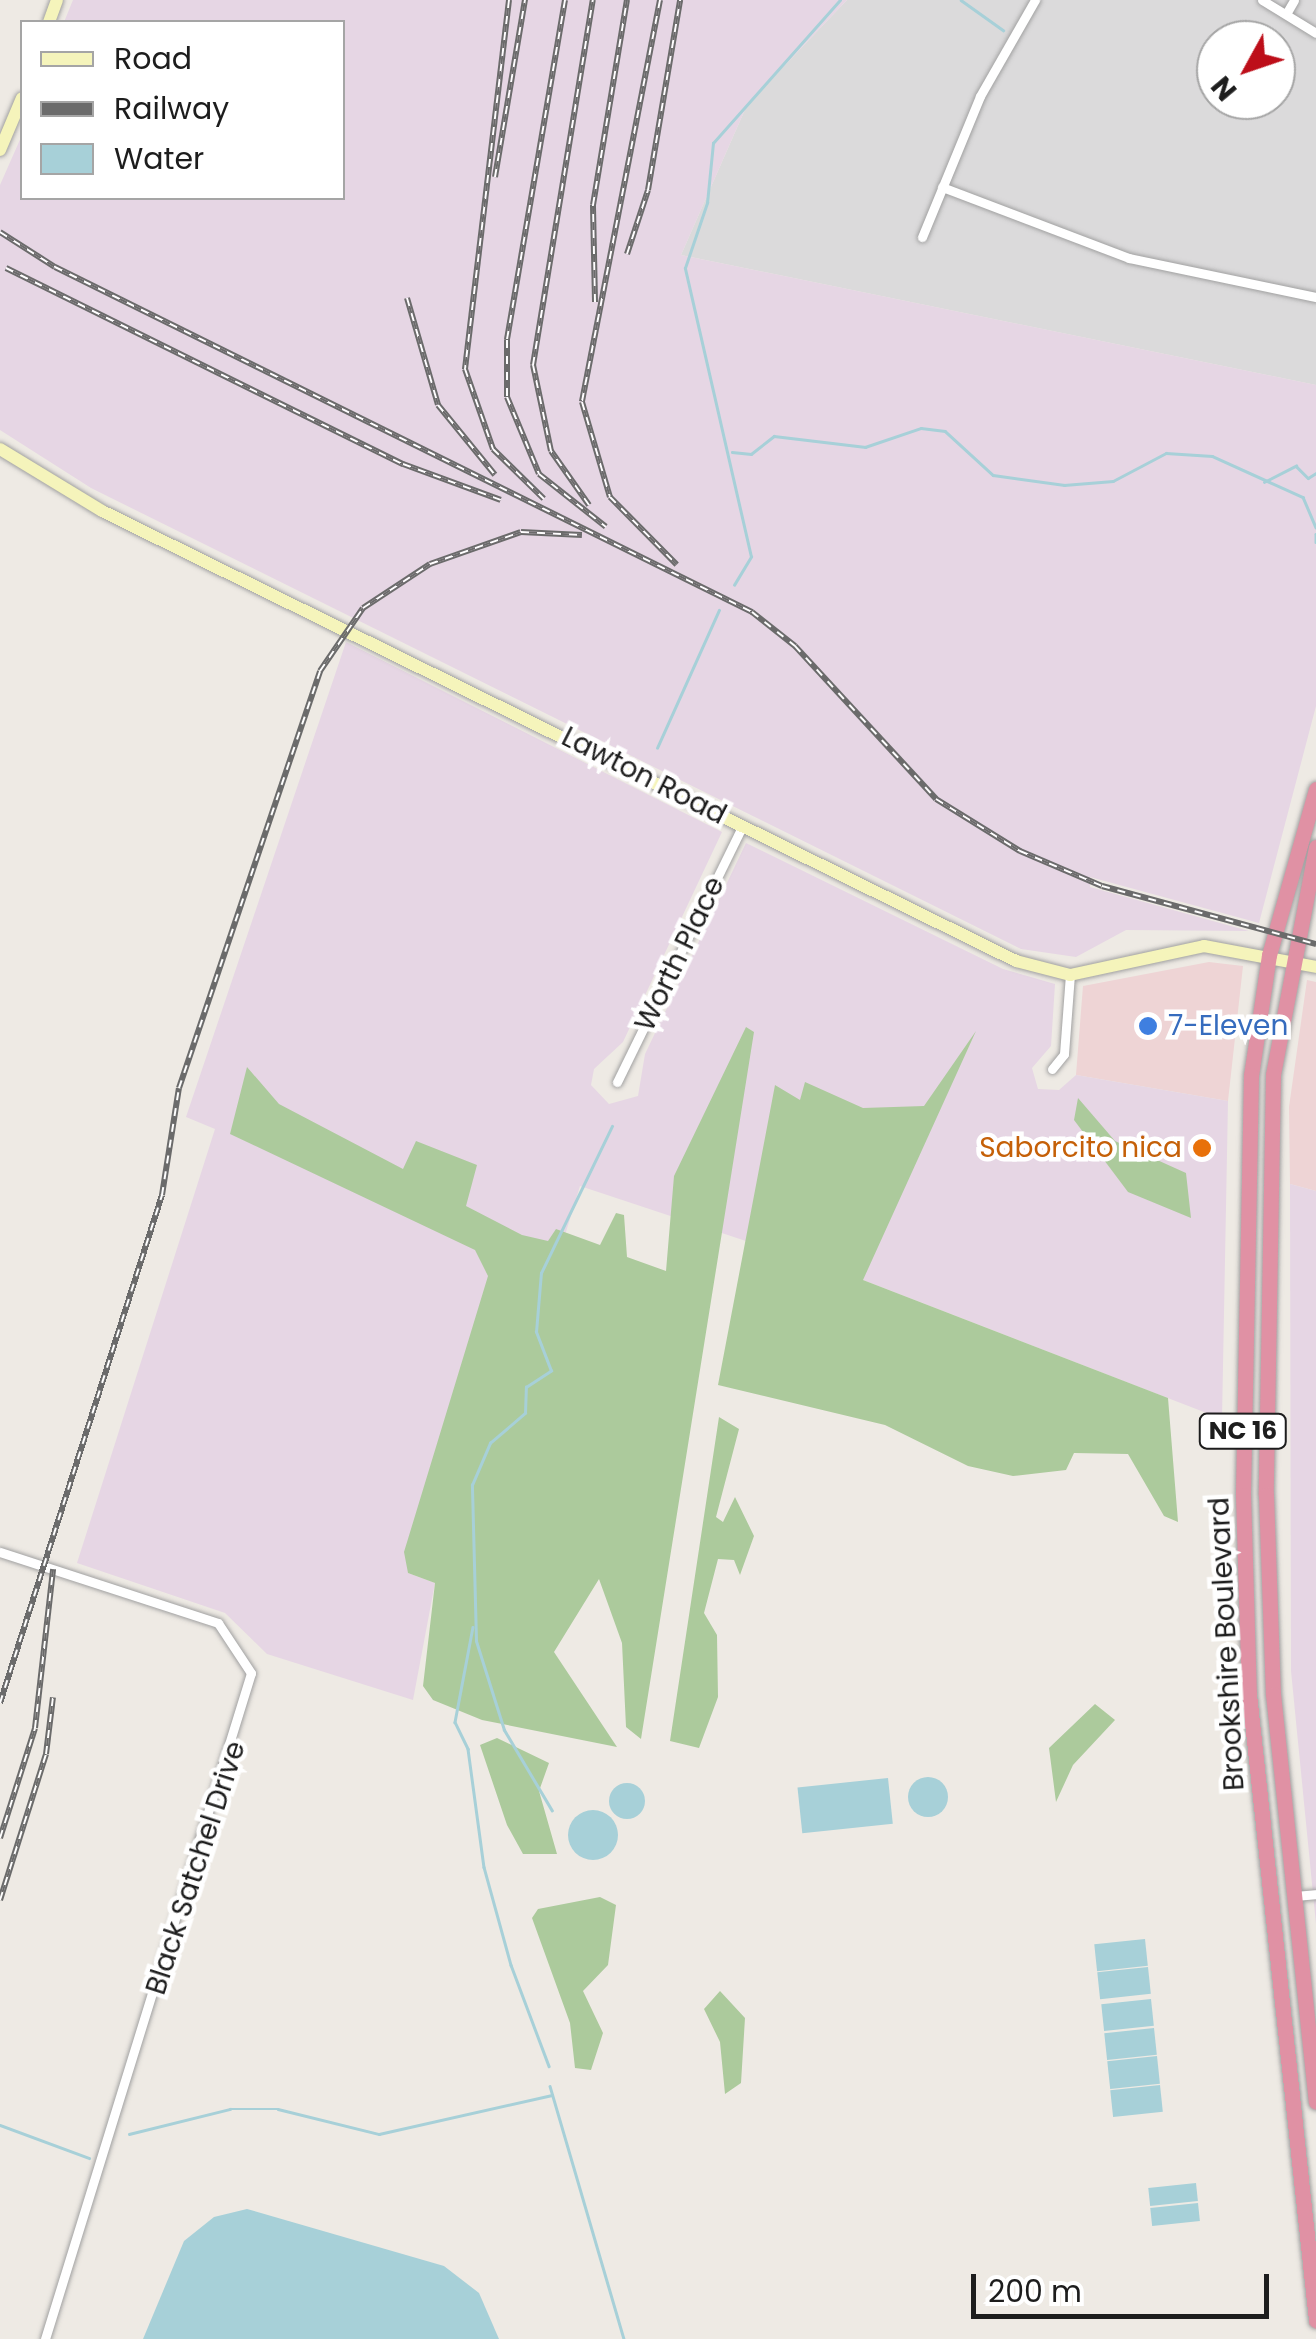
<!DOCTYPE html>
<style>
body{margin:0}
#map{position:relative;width:1316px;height:2339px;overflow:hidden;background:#eeeae4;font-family:Poppins,sans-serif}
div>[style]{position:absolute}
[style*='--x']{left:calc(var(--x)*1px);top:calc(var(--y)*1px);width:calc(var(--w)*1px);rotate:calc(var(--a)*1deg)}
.residential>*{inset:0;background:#dbdadb}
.commercial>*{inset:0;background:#eed4d5}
.industrial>*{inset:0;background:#e6d6e4}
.forest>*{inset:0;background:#acca9c}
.water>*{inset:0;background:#a7d0d8;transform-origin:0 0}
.round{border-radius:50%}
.stream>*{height:2.5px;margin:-1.25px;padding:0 1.25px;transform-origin:1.25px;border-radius:1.25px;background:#a7d0d8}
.roads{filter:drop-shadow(0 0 2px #a1a1a1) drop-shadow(0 0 2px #a1a1a1)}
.street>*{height:9px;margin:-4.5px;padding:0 4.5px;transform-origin:4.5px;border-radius:4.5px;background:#fff}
.secondary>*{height:12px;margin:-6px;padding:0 6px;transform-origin:6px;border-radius:6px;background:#f5f4bb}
.highway>*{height:15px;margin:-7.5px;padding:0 7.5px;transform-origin:7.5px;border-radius:7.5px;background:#e091a4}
.rail>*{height:6px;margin-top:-3px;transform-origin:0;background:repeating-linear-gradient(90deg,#fff 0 8px,#6b6b6b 0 16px);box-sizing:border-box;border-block:2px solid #6b6b6b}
.dots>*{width:28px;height:28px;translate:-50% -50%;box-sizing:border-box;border:5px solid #fff;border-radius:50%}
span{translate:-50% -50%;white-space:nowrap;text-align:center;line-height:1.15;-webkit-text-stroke:9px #fff;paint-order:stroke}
.shield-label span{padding:2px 8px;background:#fff;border:2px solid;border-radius:8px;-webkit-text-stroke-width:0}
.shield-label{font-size:25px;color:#1d1d1d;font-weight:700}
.street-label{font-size:28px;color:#1d1d1d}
.shop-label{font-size:28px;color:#366cbe}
.left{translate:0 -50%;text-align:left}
.food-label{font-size:28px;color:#c56008}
.right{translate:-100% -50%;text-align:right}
.legend{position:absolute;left:20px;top:20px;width:325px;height:180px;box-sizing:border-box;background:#fff;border:2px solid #a5a5a5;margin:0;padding:12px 18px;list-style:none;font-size:30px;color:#1d1d1d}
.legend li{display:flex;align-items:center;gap:20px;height:50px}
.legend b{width:50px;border:2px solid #a5a5a5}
.north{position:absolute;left:1196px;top:20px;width:100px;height:100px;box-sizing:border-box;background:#fff;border:2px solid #a5a5a5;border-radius:50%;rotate:230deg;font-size:28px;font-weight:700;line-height:40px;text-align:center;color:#1d1d1d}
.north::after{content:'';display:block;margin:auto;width:35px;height:45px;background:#bd0e19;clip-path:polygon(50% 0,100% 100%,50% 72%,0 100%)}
.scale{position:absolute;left:971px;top:2274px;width:298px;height:45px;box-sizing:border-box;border:5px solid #1d1d1d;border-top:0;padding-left:12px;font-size:30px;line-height:35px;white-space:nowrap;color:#1d1d1d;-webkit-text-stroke:8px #fff;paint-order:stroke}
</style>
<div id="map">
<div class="residential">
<i style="clip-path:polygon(evenodd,847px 0,1316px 0,1316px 385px,681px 255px,747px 105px,847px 0,1216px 40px,1276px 40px,1276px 100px,1216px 100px,1216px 40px)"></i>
</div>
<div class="commercial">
<i style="clip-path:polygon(1209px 962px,1243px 966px,1228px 1101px,1076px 1075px,1083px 986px)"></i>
<i style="clip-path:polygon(1307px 980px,1316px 982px,1316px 1191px,1290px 1184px,1289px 1107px)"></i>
</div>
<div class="industrial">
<i style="clip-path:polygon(73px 0,847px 0,747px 105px,681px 255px,1316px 385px,1316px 706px,1259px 923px,1090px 877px,1090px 887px,1249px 931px,1126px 930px,1076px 957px,1021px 949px,91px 488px,0 430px,0 185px,22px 135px,22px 198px,342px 198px,342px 22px,64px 22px)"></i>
<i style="clip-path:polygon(346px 642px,722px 832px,623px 1042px,594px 1069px,591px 1085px,609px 1104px,638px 1096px,645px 1054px,746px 843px,1003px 969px,1055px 984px,1051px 1046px,1032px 1068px,1038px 1089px,1059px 1090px,1076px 1075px,1228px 1101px,1222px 1419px,863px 1280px,580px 1186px,554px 1271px,408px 1573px,435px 1583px,413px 1700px,267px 1654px,225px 1613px,77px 1563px,215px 1129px,186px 1117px)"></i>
<i style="clip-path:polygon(1290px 1184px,1316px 1191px,1316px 1924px,1291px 1671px)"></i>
</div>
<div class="forest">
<i style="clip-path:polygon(746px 1027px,754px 1032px,641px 1739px,626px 1727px,622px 1643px,599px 1579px,554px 1652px,617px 1747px,482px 1720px,433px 1700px,423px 1686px,435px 1583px,408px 1573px,404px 1552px,488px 1276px,475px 1250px,230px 1134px,247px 1067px,279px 1104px,403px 1169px,416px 1141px,477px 1165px,466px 1206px,522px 1235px,548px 1241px,556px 1229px,600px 1245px,616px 1213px,624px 1215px,627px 1257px,666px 1271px,674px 1176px)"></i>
<i style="clip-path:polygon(976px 1031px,863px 1280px,1168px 1398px,1178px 1522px,1164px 1516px,1128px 1454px,1074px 1453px,1066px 1470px,1013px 1476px,968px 1466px,885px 1425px,718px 1385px,775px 1085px,800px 1100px,805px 1082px,863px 1108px,924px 1106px)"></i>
<i style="clip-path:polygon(1078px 1098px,1115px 1141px,1186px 1173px,1191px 1218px,1128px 1192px,1074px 1120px)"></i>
<i style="clip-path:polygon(719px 1417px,739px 1429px,716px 1517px,723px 1522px,735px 1497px,754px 1536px,740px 1575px,734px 1560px,718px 1559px,704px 1613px,717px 1635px,718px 1697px,699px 1748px,670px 1741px)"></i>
<i style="clip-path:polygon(1095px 1704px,1115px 1720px,1073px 1765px,1056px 1802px,1049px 1748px)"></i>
<i style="clip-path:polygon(497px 1738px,549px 1763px,539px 1791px,557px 1854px,523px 1854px,507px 1825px,480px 1745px)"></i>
<i style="clip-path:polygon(600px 1897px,616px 1905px,608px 1965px,583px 1991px,603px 2033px,591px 2070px,575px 2068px,570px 2023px,532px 1918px,538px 1909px)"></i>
<i style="clip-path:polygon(720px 1991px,745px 2018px,741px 2083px,725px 2094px,720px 2042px,704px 2009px)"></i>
</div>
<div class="water">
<i class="round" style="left:908px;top:1777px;width:40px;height:40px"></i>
<i style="left:888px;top:1778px;width:46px;height:91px;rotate:84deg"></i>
<i class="round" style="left:609px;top:1783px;width:36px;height:36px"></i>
<i class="round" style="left:568px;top:1810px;width:50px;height:50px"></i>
<i style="left:1145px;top:1939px;width:27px;height:51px;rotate:84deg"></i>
<i style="left:1148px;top:1967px;width:27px;height:51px;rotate:84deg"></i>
<i style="left:1151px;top:1999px;width:27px;height:50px;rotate:84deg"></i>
<i style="left:1154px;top:2028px;width:27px;height:50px;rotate:84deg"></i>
<i style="left:1157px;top:2056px;width:28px;height:50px;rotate:84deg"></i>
<i style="left:1160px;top:2085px;width:27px;height:50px;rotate:84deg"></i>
<i style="left:1196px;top:2183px;width:18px;height:48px;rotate:84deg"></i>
<i style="left:1198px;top:2203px;width:18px;height:48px;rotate:84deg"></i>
<i style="clip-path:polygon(247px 2209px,444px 2266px,479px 2293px,499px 2339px,143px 2339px,184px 2241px,214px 2217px)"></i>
</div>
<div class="stream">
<i style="--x:961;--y:0;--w:52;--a:35.5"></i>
<i style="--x:732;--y:452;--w:19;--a:6"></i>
<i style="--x:751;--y:454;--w:29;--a:-38"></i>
<i style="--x:774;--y:436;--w:92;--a:6.9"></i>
<i style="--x:865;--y:447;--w:59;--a:-18.7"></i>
<i style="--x:921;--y:428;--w:24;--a:7"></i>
<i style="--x:945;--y:431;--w:65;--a:42.5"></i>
<i style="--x:993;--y:475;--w:72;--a:8"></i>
<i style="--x:1064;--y:485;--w:49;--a:-4.7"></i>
<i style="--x:1113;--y:481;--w:60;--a:-27.8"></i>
<i style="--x:1166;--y:453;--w:46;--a:3.7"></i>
<i style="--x:1212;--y:456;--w:100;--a:24.3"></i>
<i style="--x:1303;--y:497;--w:33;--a:67"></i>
<i style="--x:1264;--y:482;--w:36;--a:-27"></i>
<i style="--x:1296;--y:466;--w:17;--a:45"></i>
<i style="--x:1308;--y:478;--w:9;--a:-32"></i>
<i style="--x:1316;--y:534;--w:8;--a:90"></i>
<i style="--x:734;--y:585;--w:33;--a:-59"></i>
<i style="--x:751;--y:557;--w:296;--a:-102.9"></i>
<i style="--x:685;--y:268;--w:69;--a:-71.3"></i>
<i style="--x:707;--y:203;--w:60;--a:-84.3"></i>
<i style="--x:713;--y:143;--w:191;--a:-48.4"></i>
<i style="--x:657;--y:748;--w:151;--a:-65.8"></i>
<i style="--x:473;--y:1627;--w:97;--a:100.7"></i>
<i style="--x:455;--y:1722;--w:30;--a:64"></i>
<i style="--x:468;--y:1749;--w:119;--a:82.3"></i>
<i style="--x:484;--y:1867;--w:102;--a:74.6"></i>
<i style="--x:511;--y:1965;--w:108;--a:69.4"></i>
<i style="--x:552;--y:1811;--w:94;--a:-120.7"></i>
<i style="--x:504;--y:1730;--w:93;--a:-107.5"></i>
<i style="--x:476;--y:1641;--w:156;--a:-91.5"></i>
<i style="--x:472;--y:1485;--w:46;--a:-66.8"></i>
<i style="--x:490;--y:1443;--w:46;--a:-40.6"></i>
<i style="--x:525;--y:1413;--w:26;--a:-88"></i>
<i style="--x:526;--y:1387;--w:30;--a:-33"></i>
<i style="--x:551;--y:1371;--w:42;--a:-111"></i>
<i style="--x:536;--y:1332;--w:59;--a:-85.2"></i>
<i style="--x:541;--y:1273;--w:163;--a:-64.2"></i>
<i style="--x:550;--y:2086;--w:264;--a:73.7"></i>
<i style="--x:0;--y:2125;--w:95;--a:20.3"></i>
<i style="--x:129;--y:2134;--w:104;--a:-13.9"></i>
<i style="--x:230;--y:2109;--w:48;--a:0"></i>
<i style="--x:278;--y:2109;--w:104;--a:13.9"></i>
<i style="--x:379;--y:2134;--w:177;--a:-12.7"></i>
</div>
<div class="roads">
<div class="street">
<i style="--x:1262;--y:0;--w:63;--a:31.4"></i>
<i style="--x:1286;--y:14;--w:16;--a:-60"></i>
<i style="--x:942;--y:187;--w:200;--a:20.8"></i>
<i style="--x:1129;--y:258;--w:191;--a:11.8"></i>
<i style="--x:922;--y:237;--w:152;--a:-67.6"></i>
<i style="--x:980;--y:96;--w:111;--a:-60.2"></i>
<i style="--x:1052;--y:1069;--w:19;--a:-51"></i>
<i style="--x:1064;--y:1054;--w:79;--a:-85.7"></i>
<i style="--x:617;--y:1082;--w:286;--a:-63.9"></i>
<i style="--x:0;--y:1552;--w:229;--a:18"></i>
<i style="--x:218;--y:1623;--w:60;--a:56.6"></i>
<i style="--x:251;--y:1673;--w:697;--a:107.19"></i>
<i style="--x:1294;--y:1896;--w:22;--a:-5"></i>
</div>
<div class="secondary">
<i style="--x:49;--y:22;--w:23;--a:-70"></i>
<i style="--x:0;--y:150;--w:56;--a:-67.1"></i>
<i style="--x:0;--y:449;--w:119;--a:31.3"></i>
<i style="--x:102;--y:511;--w:1019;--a:26.21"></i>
<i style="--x:1016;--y:961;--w:56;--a:14.5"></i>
<i style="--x:1070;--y:975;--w:137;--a:-12.2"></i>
<i style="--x:1204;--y:946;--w:114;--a:10.6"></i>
</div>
<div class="highway">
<i style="--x:1316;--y:789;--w:173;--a:105.8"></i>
<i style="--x:1269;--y:955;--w:121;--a:98.5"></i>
<i style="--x:1251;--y:1075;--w:420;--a:91.1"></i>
<i style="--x:1243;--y:1495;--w:199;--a:88.3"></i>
<i style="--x:1249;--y:1694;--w:630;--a:83.89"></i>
<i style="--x:1316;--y:847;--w:232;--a:100.7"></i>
<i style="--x:1273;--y:1075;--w:420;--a:91"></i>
<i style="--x:1266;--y:1495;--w:199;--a:88"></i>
<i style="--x:1273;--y:1694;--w:410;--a:84"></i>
</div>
</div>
<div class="rail">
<i style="--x:509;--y:0;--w:372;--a:96.8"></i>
<i style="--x:465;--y:369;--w:85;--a:70.7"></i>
<i style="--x:493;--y:449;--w:71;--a:44.4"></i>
<i style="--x:565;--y:0;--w:345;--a:99.7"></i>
<i style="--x:507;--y:340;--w:57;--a:90"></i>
<i style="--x:507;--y:397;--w:83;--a:67.4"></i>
<i style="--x:539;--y:474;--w:85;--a:38.3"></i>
<i style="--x:660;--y:0;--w:409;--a:101"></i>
<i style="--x:582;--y:402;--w:99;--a:73.6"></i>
<i style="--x:610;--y:497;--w:95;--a:45.4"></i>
<i style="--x:495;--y:177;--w:180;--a:-80.4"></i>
<i style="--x:0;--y:232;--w:65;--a:32.5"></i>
<i style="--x:55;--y:267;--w:778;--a:26.33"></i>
<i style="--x:752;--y:612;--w:55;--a:38.3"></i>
<i style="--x:795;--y:646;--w:208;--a:47.3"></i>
<i style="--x:936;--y:799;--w:99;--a:31.8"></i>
<i style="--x:1020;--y:851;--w:89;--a:23.1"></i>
<i style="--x:1102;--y:886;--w:222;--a:15.2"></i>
<i style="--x:627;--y:254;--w:67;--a:-71.8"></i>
<i style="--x:648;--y:190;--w:193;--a:-80.4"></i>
<i style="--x:6;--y:268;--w:443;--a:26.3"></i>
<i style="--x:403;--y:464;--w:104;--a:20.2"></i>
<i style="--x:407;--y:298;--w:111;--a:73.8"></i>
<i style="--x:438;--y:405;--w:90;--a:50.8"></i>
<i style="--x:595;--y:302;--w:97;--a:-91.2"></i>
<i style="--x:593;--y:205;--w:208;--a:-80.6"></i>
<i style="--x:589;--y:505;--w:66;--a:-125.1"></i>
<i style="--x:551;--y:451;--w:88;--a:-101.8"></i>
<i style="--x:533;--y:365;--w:370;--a:-80.7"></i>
<i style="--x:0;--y:1703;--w:533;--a:-72.31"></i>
<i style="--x:162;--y:1195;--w:108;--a:-81"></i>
<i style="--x:179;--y:1088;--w:440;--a:-71.3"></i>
<i style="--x:320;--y:671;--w:76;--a:-55.7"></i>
<i style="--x:363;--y:608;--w:80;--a:-33.3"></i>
<i style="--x:430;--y:564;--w:96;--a:-19.4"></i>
<i style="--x:521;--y:532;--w:61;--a:2.8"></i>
<i style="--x:0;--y:1838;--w:115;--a:-72.3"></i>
<i style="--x:35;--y:1728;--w:160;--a:-83.5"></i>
<i style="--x:0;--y:1900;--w:153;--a:-72.5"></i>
<i style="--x:46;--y:1754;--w:57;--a:-83"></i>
</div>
<div class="dots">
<i style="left:1148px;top:1026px;background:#3f7fe0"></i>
<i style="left:1202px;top:1148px;background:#e8710a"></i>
</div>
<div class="shield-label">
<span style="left:1243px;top:1431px">NC 16</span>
</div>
<div class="street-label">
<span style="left:644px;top:776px;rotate:27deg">Lawton Road</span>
<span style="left:680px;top:954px;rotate:-64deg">Worth Place</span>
<span style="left:1227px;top:1644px;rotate:-93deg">Brookshire Boulevard</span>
<span style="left:196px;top:1868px;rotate:-72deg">Black Satchel Drive</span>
</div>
<div class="shop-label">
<span class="left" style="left:1168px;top:1026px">7-Eleven</span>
</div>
<div class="food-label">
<span class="right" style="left:1182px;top:1148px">Saborcito nica</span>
</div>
<ul class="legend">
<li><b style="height:12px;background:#f5f4bb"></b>Road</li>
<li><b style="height:12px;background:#6b6b6b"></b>Railway</li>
<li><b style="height:28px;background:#a7d0d8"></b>Water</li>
</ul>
<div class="north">N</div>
<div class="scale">200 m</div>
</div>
